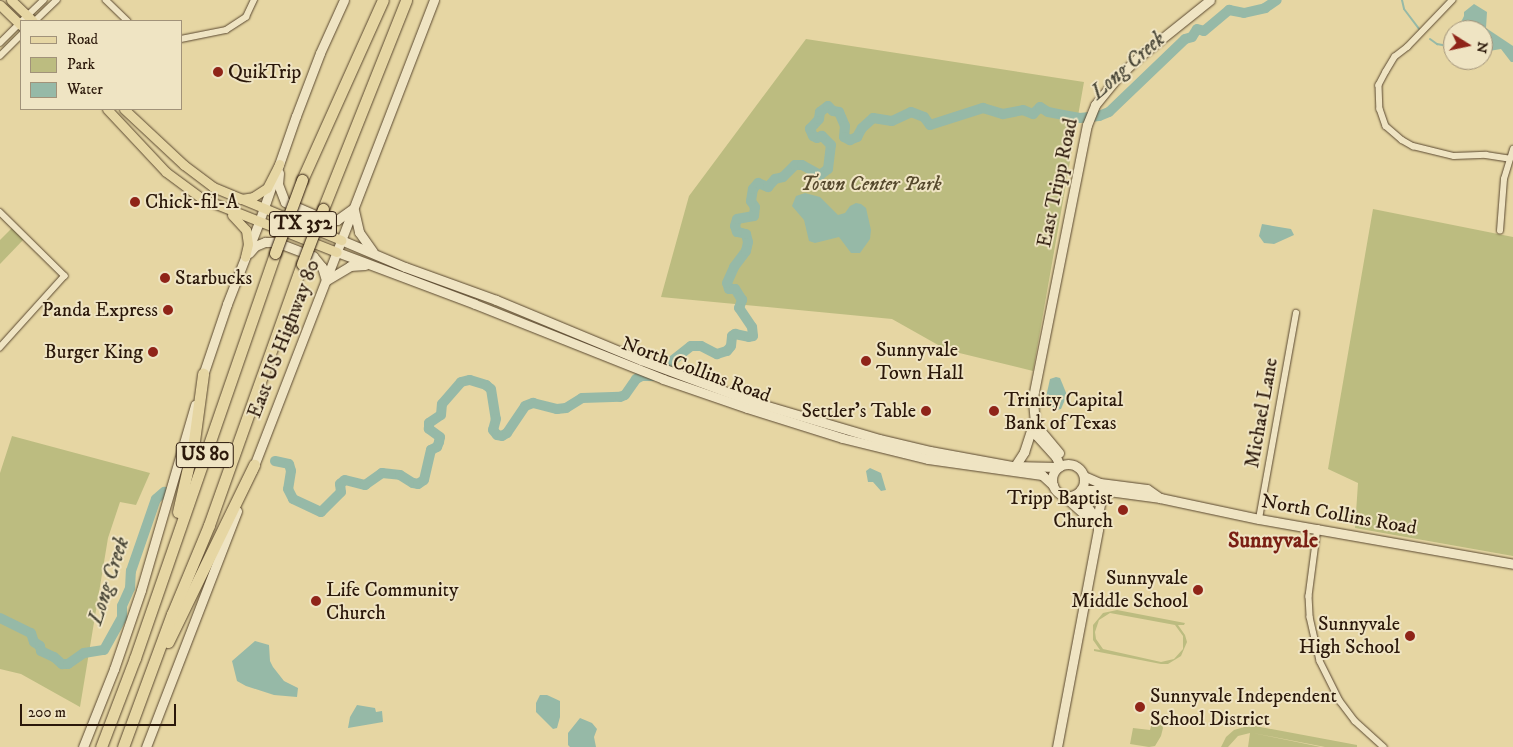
<!DOCTYPE html>
<style>
body{margin:0}
#map{position:relative;width:1513px;height:747px;overflow:hidden;background:#e6d6a3;font-family:"IM FELL DW Pica",serif}
div>[style]{position:absolute}
[style*='--x']{left:calc(var(--x)*1px);top:calc(var(--y)*1px);width:calc(var(--w)*1px);rotate:calc(var(--a)*1deg)}
.green>*{inset:0;background:#bcbc80}
.water>*{inset:0;background:#96b9a7}
.stream>*{height:2px;margin:-1px;padding:0 1px;transform-origin:1px;border-radius:1px;background:#96b9a7}
.river>*{height:10px;margin:-5px;padding:0 5px;transform-origin:5px;border-radius:5px;background:#96b9a7}
.roads{filter:drop-shadow(0 0 1px #5a4830) drop-shadow(0 0 1px #5a4830)}
.street>*{height:5.5px;margin:-2.75px;padding:0 2.75px;transform-origin:2.75px;border-radius:2.75px;background:#efe4c3}
.secondary>*{height:9px;margin:-4.5px;padding:0 4.5px;transform-origin:4.5px;border-radius:4.5px;background:#efe4c3}
.secondary>.ring{margin:-4.5px;padding:0;box-sizing:content-box;background:none;border:9px solid #efe4c3;border-radius:50%}
.primary>*{height:9px;margin:-4.5px;padding:0 4.5px;transform-origin:4.5px;border-radius:4.5px;background:#e6d6a3}
.highway>*{height:11px;margin:-5.5px;padding:0 5.5px;transform-origin:5.5px;border-radius:5.5px;background:#e6d6a3}
.bridges{filter:drop-shadow(0 0 1px #2b180a) drop-shadow(0 0 1px #2b180a)}
.highway-bridge>*{height:11px;margin:-5.5px;padding:0 5.5px;transform-origin:5.5px;border-radius:5.5px;background:#e6d6a3}
.dots>*{width:14px;height:14px;translate:-50% -50%;box-sizing:border-box;border:2px solid #efe4c3;border-radius:50%}
span{translate:-50% -50%;white-space:nowrap;text-align:center;line-height:1.15;-webkit-text-stroke:4px #efe4c3;paint-order:stroke}
.shield-label span{padding:1px 4px;background:#efe4c3;border:1px solid;border-radius:4px;-webkit-text-stroke-width:0}
.shield-label{font-size:19px;color:#2b180a;font-weight:700}
.poi-label{font-size:20px;color:#2b180a}
.left{translate:0 -50%;text-align:left}
.right{translate:-100% -50%;text-align:right}
.street-label{font-size:20px;color:#2b180a}
.park-label{font-size:20px;color:#56492d;font-style:italic}
.water-label{font-size:21px;color:#4b4839;font-style:italic}
.quarter-label{font-size:22px;color:#7a1f14;font-weight:700}
.legend{position:absolute;left:20px;top:20px;width:162px;height:90px;box-sizing:border-box;background:#efe4c3;border:1px solid #a19279;margin:0;padding:6px 9px;list-style:none;font-size:15px;color:#2b180a}
.legend li{display:flex;align-items:center;gap:10px;height:25px}
.legend b{width:25px;border:1px solid #a19279}
.north{position:absolute;left:1443px;top:20px;width:50px;height:50px;box-sizing:border-box;background:#efe4c3;border:1px solid #a19279;border-radius:50%;rotate:100deg;font-size:14px;font-weight:700;line-height:20px;text-align:center;color:#2b180a}
.north::after{content:'';display:block;margin:auto;width:18px;height:22px;background:#8f2418;clip-path:polygon(50% 0,100% 100%,50% 72%,0 100%)}
.scale{position:absolute;left:20px;top:704px;width:156px;height:22px;box-sizing:border-box;border:2px solid #2b180a;border-top:0;padding-left:6px;font-size:15px;line-height:18px;white-space:nowrap;color:#2b180a;-webkit-text-stroke:4px #efe4c3;paint-order:stroke}
</style>
<div id="map">
<div class="green">
<i style="clip-path:polygon(806px 39px,1084px 82px,1033px 371px,947px 350px,892px 319px,661px 297px,689px 196px)"></i>
<i style="clip-path:polygon(1373px 209px,1513px 237px,1513px 556px,1355px 528px,1358px 483px,1328px 469px)"></i>
<i style="clip-path:polygon(12px 228px,24px 239px,0 264px,0 240px)"></i>
<i style="clip-path:polygon(12px 436px,150px 473px,136px 505px,120px 502px,108px 538px,80px 707px,21px 674px,0 669px,0 473px)"></i>
<i style="clip-path:polygon(evenodd,1117px 610px,1185px 623px,1184px 625px,1178px 625px,1185px 635px,1187px 642px,1181px 656px,1168px 664px,1161px 664px,1094px 651px,1094px 649px,1100px 650px,1093px 640px,1093px 625px,1103px 613px,1117px 610px,1110px 613px,1175px 625px,1183px 636px,1183px 649px,1174px 659px,1161px 662px,1103px 649px,1096px 639px,1095px 632px,1099px 620px,1110px 613px)"></i>
<i style="clip-path:polygon(1153px 719px,1161px 720px,1163px 728px,1161px 736px,1155px 746px,1149px 747px,1130px 744px,1133px 728px,1150px 730px)"></i>
<i style="clip-path:polygon(1255px 726px,1357px 745px,1357px 747px,1325px 747px,1253px 733px,1321px 747px,1248px 747px,1250px 733px,1238px 736px,1228px 747px,1221px 747px,1226px 737px,1234px 730px,1244px 727px)"></i>
</div>
<div class="water">
<i style="clip-path:polygon(1474px 4px,1487px 12px,1486px 28px,1513px 46px,1513px 62px,1511px 62px,1501px 49px,1483px 52px,1483px 30px,1457px 30px,1464px 16px,1464px 12px)"></i>
<i style="clip-path:polygon(805px 193px,820px 197px,838px 215px,845px 213px,850px 206px,856px 203px,861px 204px,866px 208px,871px 230px,870px 239px,860px 253px,851px 253px,839px 237px,815px 243px,809px 241px,804px 220px,792px 206px,796px 196px)"></i>
<i style="clip-path:polygon(1262px 224px,1291px 229px,1294px 235px,1274px 244px,1264px 243px,1259px 236px)"></i>
<i style="clip-path:polygon(1056px 377px,1060px 378px,1067px 395px,1061px 409px,1057px 410px,1051px 406px,1046px 397px,1050px 379px)"></i>
<i style="clip-path:polygon(870px 468px,881px 473px,886px 490px,881px 491px,873px 482px,868px 482px,866px 471px)"></i>
<i style="clip-path:polygon(255px 641px,269px 645px,270px 661px,273px 667px,284px 681px,298px 688px,297px 697px,274px 695px,246px 686px,237px 681px,232px 661px)"></i>
<i style="clip-path:polygon(540px 695px,547px 695px,560px 701px,560px 717px,557px 728px,553px 729px,536px 712px,536px 703px)"></i>
<i style="clip-path:polygon(357px 705px,375px 708px,376px 712px,382px 711px,383px 722px,348px 728px,350px 717px)"></i>
<i style="clip-path:polygon(580px 718px,592px 723px,597px 729px,594px 737px,596px 747px,570px 747px,568px 745px,568px 733px)"></i>
</div>
<div class="stream">
<i style="--x:1402;--y:0;--w:9;--a:77"></i>
<i style="--x:1404;--y:9;--w:25;--a:53"></i>
<i style="--x:1430;--y:39;--w:9;--a:36"></i>
<i style="--x:1437;--y:44;--w:16;--a:11"></i>
</div>
<div class="river">
<i style="--x:275;--y:461;--w:14;--a:12"></i>
<i style="--x:289;--y:464;--w:7;--a:74"></i>
<i style="--x:291;--y:471;--w:18;--a:99"></i>
<i style="--x:288;--y:489;--w:11;--a:63"></i>
<i style="--x:293;--y:499;--w:31;--a:25"></i>
<i style="--x:321;--y:512;--w:28;--a:-45"></i>
<i style="--x:341;--y:492;--w:8;--a:-97"></i>
<i style="--x:340;--y:484;--w:6;--a:-39"></i>
<i style="--x:345;--y:480;--w:21;--a:14"></i>
<i style="--x:365;--y:485;--w:21;--a:-35"></i>
<i style="--x:382;--y:473;--w:18;--a:6"></i>
<i style="--x:400;--y:475;--w:15;--a:32"></i>
<i style="--x:413;--y:483;--w:5;--a:11"></i>
<i style="--x:418;--y:484;--w:7;--a:-34"></i>
<i style="--x:424;--y:480;--w:31;--a:-77"></i>
<i style="--x:431;--y:450;--w:7;--a:-27"></i>
<i style="--x:437;--y:447;--w:5;--a:-68"></i>
<i style="--x:439;--y:442;--w:5;--a:-79"></i>
<i style="--x:440;--y:437;--w:14;--a:-144"></i>
<i style="--x:429;--y:429;--w:6;--a:-90"></i>
<i style="--x:429;--y:423;--w:14;--a:-34"></i>
<i style="--x:441;--y:415;--w:11;--a:-85"></i>
<i style="--x:442;--y:404;--w:29;--a:-49"></i>
<i style="--x:461;--y:382;--w:9;--a:-13"></i>
<i style="--x:470;--y:380;--w:17;--a:17"></i>
<i style="--x:486;--y:385;--w:6;--a:39"></i>
<i style="--x:491;--y:389;--w:30;--a:81"></i>
<i style="--x:496;--y:419;--w:11;--a:105"></i>
<i style="--x:493;--y:430;--w:6;--a:51"></i>
<i style="--x:497;--y:435;--w:5;--a:11"></i>
<i style="--x:502;--y:436;--w:6;--a:-31"></i>
<i style="--x:507;--y:433;--w:32;--a:-56"></i>
<i style="--x:525;--y:406;--w:9;--a:-21"></i>
<i style="--x:533;--y:403;--w:25;--a:14"></i>
<i style="--x:557;--y:409;--w:9;--a:-6"></i>
<i style="--x:566;--y:408;--w:19;--a:-32"></i>
<i style="--x:582;--y:398;--w:38;--a:-2"></i>
<i style="--x:620;--y:397;--w:5;--a:-22"></i>
<i style="--x:625;--y:395;--w:19;--a:-55"></i>
<i style="--x:636;--y:379;--w:7;--a:-27"></i>
<i style="--x:642;--y:376;--w:11;--a:0"></i>
<i style="--x:653;--y:376;--w:48;--a:-38.3"></i>
<i style="--x:691;--y:346;--w:10;--a:0"></i>
<i style="--x:701;--y:346;--w:18;--a:27"></i>
<i style="--x:717;--y:354;--w:10;--a:-17"></i>
<i style="--x:727;--y:351;--w:6;--a:-51"></i>
<i style="--x:731;--y:346;--w:10;--a:-84"></i>
<i style="--x:732;--y:336;--w:4;--a:-34"></i>
<i style="--x:735;--y:334;--w:14;--a:12"></i>
<i style="--x:749;--y:337;--w:4;--a:-14"></i>
<i style="--x:753;--y:336;--w:9;--a:-96"></i>
<i style="--x:752;--y:327;--w:23;--a:-124"></i>
<i style="--x:739;--y:308;--w:9;--a:-69"></i>
<i style="--x:742;--y:300;--w:13;--a:-122"></i>
<i style="--x:735;--y:289;--w:6;--a:180"></i>
<i style="--x:729;--y:289;--w:6;--a:-108"></i>
<i style="--x:727;--y:283;--w:17;--a:-66"></i>
<i style="--x:734;--y:267;--w:20;--a:-53"></i>
<i style="--x:746;--y:251;--w:9;--a:-77"></i>
<i style="--x:748;--y:242;--w:8;--a:-104"></i>
<i style="--x:746;--y:234;--w:9;--a:-167"></i>
<i style="--x:737;--y:232;--w:6;--a:-108"></i>
<i style="--x:735;--y:226;--w:7;--a:-74"></i>
<i style="--x:737;--y:219;--w:17;--a:-10"></i>
<i style="--x:754;--y:216;--w:9;--a:-84"></i>
<i style="--x:755;--y:207;--w:7;--a:-124"></i>
<i style="--x:751;--y:201;--w:12;--a:-81"></i>
<i style="--x:753;--y:189;--w:8;--a:-50"></i>
<i style="--x:758;--y:183;--w:11;--a:22"></i>
<i style="--x:768;--y:187;--w:11;--a:-49"></i>
<i style="--x:775;--y:179;--w:8;--a:-14"></i>
<i style="--x:783;--y:177;--w:17;--a:-45"></i>
<i style="--x:795;--y:165;--w:7;--a:0"></i>
<i style="--x:802;--y:165;--w:21;--a:29"></i>
<i style="--x:820;--y:175;--w:10;--a:-37"></i>
<i style="--x:828;--y:169;--w:24;--a:-83"></i>
<i style="--x:831;--y:145;--w:13;--a:-135"></i>
<i style="--x:822;--y:136;--w:5;--a:158"></i>
<i style="--x:817;--y:138;--w:4;--a:-153"></i>
<i style="--x:813;--y:136;--w:8;--a:-113"></i>
<i style="--x:810;--y:129;--w:13;--a:-48"></i>
<i style="--x:819;--y:119;--w:7;--a:-82"></i>
<i style="--x:820;--y:112;--w:10;--a:-37"></i>
<i style="--x:828;--y:106;--w:7;--a:45"></i>
<i style="--x:833;--y:111;--w:6;--a:9"></i>
<i style="--x:839;--y:112;--w:15;--a:67"></i>
<i style="--x:845;--y:126;--w:11;--a:95"></i>
<i style="--x:844;--y:137;--w:7;--a:27"></i>
<i style="--x:850;--y:140;--w:8;--a:-23"></i>
<i style="--x:857;--y:137;--w:10;--a:-61"></i>
<i style="--x:862;--y:128;--w:15;--a:-42"></i>
<i style="--x:873;--y:118;--w:19;--a:9"></i>
<i style="--x:892;--y:121;--w:21;--a:-25"></i>
<i style="--x:911;--y:112;--w:14;--a:21"></i>
<i style="--x:924;--y:117;--w:10;--a:53"></i>
<i style="--x:930;--y:125;--w:56;--a:-17.8"></i>
<i style="--x:983;--y:108;--w:21;--a:17"></i>
<i style="--x:1003;--y:114;--w:20;--a:-11"></i>
<i style="--x:1023;--y:110;--w:11;--a:22"></i>
<i style="--x:1033;--y:114;--w:10;--a:-45"></i>
<i style="--x:1040;--y:107;--w:9;--a:32"></i>
<i style="--x:1048;--y:112;--w:15;--a:11"></i>
<i style="--x:1063;--y:115;--w:17;--a:10"></i>
<i style="--x:1080;--y:118;--w:19;--a:-6"></i>
<i style="--x:1099;--y:116;--w:11;--a:-22"></i>
<i style="--x:1109;--y:112;--w:105;--a:-43.8"></i>
<i style="--x:1185;--y:39;--w:7;--a:-16"></i>
<i style="--x:1192;--y:37;--w:9;--a:-58"></i>
<i style="--x:1197;--y:29;--w:7;--a:16"></i>
<i style="--x:1204;--y:31;--w:33;--a:-40"></i>
<i style="--x:1229;--y:10;--w:15;--a:11"></i>
<i style="--x:1244;--y:13;--w:22;--a:-13"></i>
<i style="--x:1265;--y:8;--w:14;--a:-34"></i>
<i style="--x:0;--y:618;--w:34;--a:26"></i>
<i style="--x:31;--y:633;--w:9;--a:72"></i>
<i style="--x:34;--y:642;--w:7;--a:34"></i>
<i style="--x:40;--y:646;--w:5;--a:79"></i>
<i style="--x:41;--y:651;--w:14;--a:25"></i>
<i style="--x:54;--y:657;--w:11;--a:41"></i>
<i style="--x:62;--y:664;--w:6;--a:0"></i>
<i style="--x:68;--y:664;--w:19;--a:-35"></i>
<i style="--x:84;--y:653;--w:20;--a:-9"></i>
<i style="--x:104;--y:650;--w:38;--a:-61"></i>
<i style="--x:122;--y:617;--w:11;--a:-90"></i>
<i style="--x:122;--y:606;--w:20;--a:-66"></i>
<i style="--x:130;--y:588;--w:17;--a:-87"></i>
<i style="--x:131;--y:571;--w:76;--a:-70.9"></i>
<i style="--x:156;--y:499;--w:11;--a:-41"></i>
</div>
<div class="roads">
<div class="street">
<i style="--x:106;--y:0;--w:30;--a:44"></i>
<i style="--x:1453;--y:0;--w:65;--a:133.8"></i>
<i style="--x:1408;--y:47;--w:16;--a:142"></i>
<i style="--x:1395;--y:57;--w:17;--a:121"></i>
<i style="--x:1386;--y:72;--w:15;--a:118"></i>
<i style="--x:1379;--y:85;--w:24;--a:88"></i>
<i style="--x:1380;--y:109;--w:18;--a:71"></i>
<i style="--x:1386;--y:126;--w:21;--a:41"></i>
<i style="--x:1402;--y:140;--w:13;--a:29"></i>
<i style="--x:1413;--y:146;--w:42;--a:13.7"></i>
<i style="--x:1454;--y:156;--w:32;--a:-2"></i>
<i style="--x:1486;--y:155;--w:24;--a:9"></i>
<i style="--x:22;--y:21;--w:30;--a:-44"></i>
<i style="--x:35;--y:21;--w:30;--a:-44"></i>
<i style="--x:181;--y:39;--w:46;--a:-11.3"></i>
<i style="--x:226;--y:30;--w:24;--a:-33"></i>
<i style="--x:246;--y:17;--w:19;--a:-65"></i>
<i style="--x:0;--y:43;--w:30;--a:-45"></i>
<i style="--x:0;--y:56;--w:30;--a:-45"></i>
<i style="--x:0;--y:212;--w:91;--a:44.6"></i>
<i style="--x:65;--y:276;--w:97;--a:132.1"></i>
<i style="--x:1500;--y:231;--w:52;--a:-85.6"></i>
<i style="--x:1504;--y:179;--w:31;--a:-73"></i>
<i style="--x:1259;--y:519;--w:209;--a:-79.8"></i>
<i style="--x:1318;--y:528;--w:69;--a:97.5"></i>
<i style="--x:1309;--y:596;--w:21;--a:87"></i>
<i style="--x:1310;--y:617;--w:45;--a:77.2"></i>
<i style="--x:1320;--y:661;--w:45;--a:63.4"></i>
<i style="--x:1340;--y:701;--w:25;--a:53"></i>
<i style="--x:1355;--y:721;--w:39;--a:42"></i>
</div>
<div class="secondary">
<i style="--x:279;--y:173;--w:11;--a:95"></i>
<i style="--x:278;--y:184;--w:19;--a:69"></i>
<i style="--x:285;--y:202;--w:46;--a:23.2"></i>
<i style="--x:327;--y:220;--w:10;--a:0"></i>
<i style="--x:337;--y:220;--w:19;--a:-36"></i>
<i style="--x:354;--y:210;--w:23;--a:77"></i>
<i style="--x:359;--y:232;--w:24;--a:55"></i>
<i style="--x:341;--y:240;--w:69;--a:22.9"></i>
<i style="--x:405;--y:267;--w:97;--a:19.9"></i>
<i style="--x:496;--y:300;--w:157;--a:22.5"></i>
<i style="--x:641;--y:360;--w:121;--a:20.4"></i>
<i style="--x:754;--y:402;--w:130;--a:16.5"></i>
<i style="--x:879;--y:439;--w:52;--a:13.2"></i>
<i style="--x:930;--y:451;--w:83;--a:10.4"></i>
<i style="--x:1012;--y:466;--w:46;--a:1.2"></i>
<i style="--x:337;--y:252;--w:147;--a:20.6"></i>
<i style="--x:475;--y:304;--w:202;--a:21.7"></i>
<i style="--x:663;--y:379;--w:89;--a:19"></i>
<i style="--x:747;--y:408;--w:100;--a:17.5"></i>
<i style="--x:842;--y:438;--w:89;--a:13.7"></i>
<i style="--x:928;--y:459;--w:115;--a:8"></i>
<i style="--x:1042;--y:475;--w:15;--a:42"></i>
<i style="--x:249;--y:253;--w:9;--a:-49"></i>
<i style="--x:255;--y:246;--w:11;--a:-22"></i>
<i style="--x:265;--y:242;--w:11;--a:0"></i>
<i style="--x:276;--y:242;--w:40;--a:21"></i>
<i style="--x:313;--y:256;--w:14;--a:51"></i>
<i style="--x:322;--y:267;--w:14;--a:73"></i>
<i style="--x:327;--y:280;--w:27;--a:-31"></i>
<i style="--x:350;--y:266;--w:15;--a:-4"></i>
<i style="--x:202;--y:378;--w:78;--a:-71.3"></i>
<i style="--x:227;--y:304;--w:88;--a:-68.7"></i>
<i style="--x:259;--y:222;--w:112;--a:-70.8"></i>
<i style="--x:296;--y:116;--w:67;--a:-69.1"></i>
<i style="--x:320;--y:53;--w:58;--a:-65.6"></i>
<i style="--x:1034;--y:423;--w:39;--a:50"></i>
<i class="ring" style="left:1052px;top:464px;width:23px;height:23px"></i>
<i style="--x:1015;--y:466;--w:17;--a:-57"></i>
<i style="--x:1024;--y:452;--w:28;--a:-72"></i>
<i style="--x:1060;--y:466;--w:10;--a:-114"></i>
<i style="--x:1056;--y:457;--w:30;--a:-132"></i>
<i style="--x:1036;--y:435;--w:38;--a:-95"></i>
<i style="--x:1033;--y:397;--w:277;--a:-78.8"></i>
<i style="--x:1087;--y:125;--w:22;--a:-68"></i>
<i style="--x:1095;--y:105;--w:32;--a:-51"></i>
<i style="--x:1115;--y:80;--w:33;--a:-44"></i>
<i style="--x:1139;--y:57;--w:91;--a:-38.8"></i>
<i style="--x:252;--y:471;--w:505;--a:-68.87"></i>
<i style="--x:1084;--y:476;--w:17;--a:24"></i>
<i style="--x:1100;--y:483;--w:47;--a:7.3"></i>
<i style="--x:1147;--y:489;--w:16;--a:35"></i>
<i style="--x:1081;--y:490;--w:20;--a:0"></i>
<i style="--x:1101;--y:490;--w:60;--a:7.7"></i>
<i style="--x:1160;--y:498;--w:101;--a:12"></i>
<i style="--x:1259;--y:519;--w:258;--a:10"></i>
<i style="--x:1065;--y:497;--w:31;--a:42"></i>
<i style="--x:1097;--y:520;--w:21;--a:-79"></i>
<i style="--x:1101;--y:499;--w:11;--a:-49"></i>
<i style="--x:83;--y:747;--w:84;--a:-68.3"></i>
<i style="--x:114;--y:669;--w:83;--a:-71.1"></i>
<i style="--x:141;--y:590;--w:193;--a:-73.7"></i>
<i style="--x:146;--y:747;--w:253;--a:-68.9"></i>
<i style="--x:1057;--y:747;--w:222;--a:-79.3"></i>
<i style="--x:1098;--y:529;--w:9;--a:-96"></i>
<i style="--x:1097;--y:520;--w:19;--a:-126"></i>
<i style="--x:1086;--y:505;--w:15;--a:-113"></i>
</div>
<div class="primary">
<i style="--x:11;--y:0;--w:30;--a:44"></i>
<i style="--x:0;--y:5;--w:29;--a:44"></i>
<i style="--x:107;--y:109;--w:86;--a:46.9"></i>
<i style="--x:166;--y:172;--w:44;--a:36.6"></i>
<i style="--x:201;--y:198;--w:146;--a:21.7"></i>
<i style="--x:124;--y:109;--w:82;--a:43"></i>
<i style="--x:184;--y:165;--w:36;--a:37"></i>
<i style="--x:213;--y:187;--w:139;--a:22.5"></i>
<i style="--x:241;--y:199;--w:12;--a:-9"></i>
<i style="--x:253;--y:197;--w:17;--a:-33"></i>
<i style="--x:267;--y:188;--w:27;--a:-63"></i>
<i style="--x:232;--y:215;--w:21;--a:47"></i>
<i style="--x:246;--y:230;--w:14;--a:82"></i>
<i style="--x:248;--y:244;--w:13;--a:103"></i>
</div>
<div class="highway">
<i style="--x:302;--y:180;--w:197;--a:-65.8"></i>
<i style="--x:323;--y:209;--w:225;--a:-68.3"></i>
<i style="--x:178;--y:512;--w:73;--a:-77.3"></i>
<i style="--x:194;--y:441;--w:68;--a:-82.3"></i>
<i style="--x:168;--y:642;--w:197;--a:-64.1"></i>
<i style="--x:101;--y:747;--w:95;--a:-69.1"></i>
<i style="--x:135;--y:658;--w:429;--a:-70.9"></i>
<i style="--x:123;--y:747;--w:142;--a:-69.8"></i>
<i style="--x:172;--y:614;--w:96;--a:-67.4"></i>
<i style="--x:209;--y:525;--w:277;--a:-70.4"></i>
</div>
</div>
<div class="bridges">
<div class="highway-bridge">
<i style="--x:275;--y:253;--w:78;--a:-69.7"></i>
<i style="--x:302;--y:264;--w:59;--a:-69.1"></i>
</div>
</div>
<div class="dots">
<i style="left:218px;top:72px;background:#8f2418"></i>
<i style="left:135px;top:202px;background:#8f2418"></i>
<i style="left:165px;top:278px;background:#8f2418"></i>
<i style="left:168px;top:310px;background:#8f2418"></i>
<i style="left:153px;top:352px;background:#8f2418"></i>
<i style="left:866px;top:361px;background:#8f2418"></i>
<i style="left:926px;top:411px;background:#8f2418"></i>
<i style="left:994px;top:411px;background:#8f2418"></i>
<i style="left:1123px;top:510px;background:#8f2418"></i>
<i style="left:1198px;top:590px;background:#8f2418"></i>
<i style="left:316px;top:601px;background:#8f2418"></i>
<i style="left:1410px;top:636px;background:#8f2418"></i>
<i style="left:1140px;top:707px;background:#8f2418"></i>
</div>
<div class="shield-label">
<span style="left:303px;top:224px">TX 352</span>
<span style="left:205px;top:455px">US 80</span>
</div>
<div class="poi-label">
<span class="left" style="left:228px;top:72px">QuikTrip</span>
<span class="left" style="left:145px;top:202px">Chick-fil-A</span>
<span class="left" style="left:175px;top:278px">Starbucks</span>
<span class="right" style="left:158px;top:310px">Panda Express</span>
<span class="left" style="left:876px;top:362px">Sunnyvale<br>Town Hall</span>
<span class="right" style="left:143px;top:352px">Burger King</span>
<span class="left" style="left:1004px;top:412px">Trinity Capital<br>Bank of Texas</span>
<span class="right" style="left:916px;top:411px">Settler's Table</span>
<span class="right" style="left:1113px;top:510px">Tripp Baptist<br>Church</span>
<span class="right" style="left:1188px;top:590px">Sunnyvale<br>Middle School</span>
<span class="left" style="left:326px;top:602px">Life Community<br>Church</span>
<span class="right" style="left:1400px;top:636px">Sunnyvale<br>High School</span>
<span class="left" style="left:1150px;top:708px">Sunnyvale Independent<br>School District</span>
</div>
<div class="street-label">
<span style="left:1058px;top:183px;rotate:-78deg">East Tripp Road</span>
<span style="left:284px;top:339px;rotate:-69deg">East US Highway 80</span>
<span style="left:696px;top:370px;rotate:20deg">North Collins Road</span>
<span style="left:1262px;top:413px;rotate:-80deg">Michael Lane</span>
<span style="left:1339px;top:515px;rotate:10deg">North Collins Road</span>
</div>
<div class="park-label">
<span style="left:871px;top:184px">Town Center Park</span>
</div>
<div class="water-label">
<span style="left:1128px;top:66px;rotate:-41deg">Long Creek</span>
<span style="left:109px;top:581px;rotate:-72deg">Long Creek</span>
</div>
<div class="quarter-label">
<span style="left:1273px;top:541px">Sunnyvale</span>
</div>
<ul class="legend">
<li><b style="height:6px;background:#e6d6a3"></b>Road</li>
<li><b style="height:14px;background:#bcbc80"></b>Park</li>
<li><b style="height:14px;background:#96b9a7"></b>Water</li>
</ul>
<div class="north">N</div>
<div class="scale">200 m</div>
</div>
